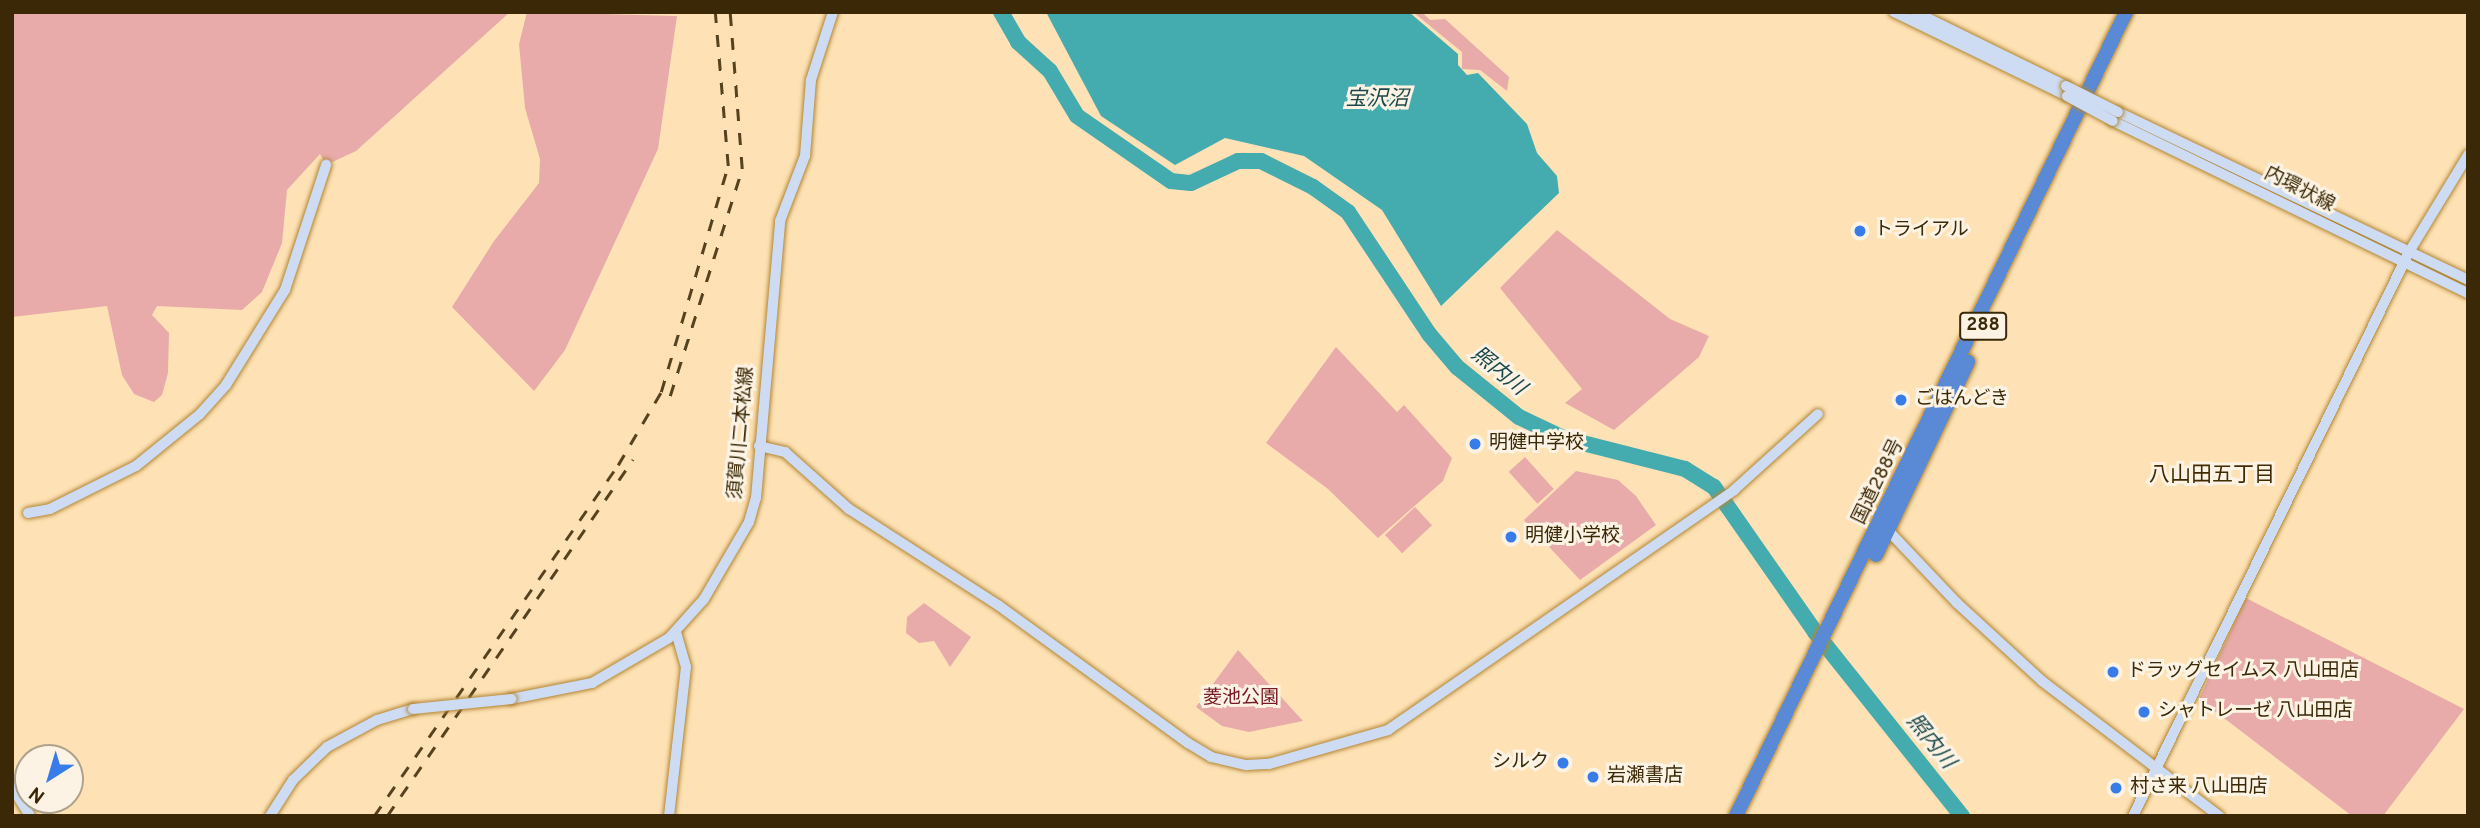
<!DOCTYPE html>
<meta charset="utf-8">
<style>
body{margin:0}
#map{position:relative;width:2480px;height:828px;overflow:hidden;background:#fee2b5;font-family:Overpass,"Noto Sans JP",sans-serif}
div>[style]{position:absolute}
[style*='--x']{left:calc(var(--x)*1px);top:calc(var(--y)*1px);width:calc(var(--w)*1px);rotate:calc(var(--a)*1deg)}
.green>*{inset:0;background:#e8abaa;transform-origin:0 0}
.water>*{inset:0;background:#44abaf}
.river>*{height:16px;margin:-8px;padding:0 8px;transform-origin:8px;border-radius:8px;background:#44abaf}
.roads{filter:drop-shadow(0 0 2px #b18535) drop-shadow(0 0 2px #b18535)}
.secondary>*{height:10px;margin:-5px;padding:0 5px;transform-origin:5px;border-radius:5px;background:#cedcf3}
.highway>*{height:14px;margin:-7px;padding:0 7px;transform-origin:7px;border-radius:7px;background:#5a8ad6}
.rail>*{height:2.5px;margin-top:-1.25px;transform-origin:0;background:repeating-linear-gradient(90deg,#56421f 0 12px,transparent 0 24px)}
.bridges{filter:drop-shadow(0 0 2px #b18535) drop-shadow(0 0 2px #b18535)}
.secondary-bridge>*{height:10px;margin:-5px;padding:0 5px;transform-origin:5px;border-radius:5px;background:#cedcf3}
.dots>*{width:19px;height:19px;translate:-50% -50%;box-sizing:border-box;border:4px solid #fcf3e4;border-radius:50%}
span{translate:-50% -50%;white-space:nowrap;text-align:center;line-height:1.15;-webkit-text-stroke:6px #fcf3e4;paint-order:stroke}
.shield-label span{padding:2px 5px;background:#fcf3e4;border:2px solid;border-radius:5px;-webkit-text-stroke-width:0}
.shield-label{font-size:18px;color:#3a2806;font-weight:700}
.street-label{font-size:19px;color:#3a2806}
.poi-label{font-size:19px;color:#3a2806}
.left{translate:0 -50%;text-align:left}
.right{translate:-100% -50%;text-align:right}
.park-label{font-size:19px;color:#761b26}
.water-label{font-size:21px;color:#1a484a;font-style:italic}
.neighbourhood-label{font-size:21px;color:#422b00}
.frame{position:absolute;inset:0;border:14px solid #3a2806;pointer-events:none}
.north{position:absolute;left:14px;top:744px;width:70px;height:70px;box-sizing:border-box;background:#fcf3e4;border:2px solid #aea28b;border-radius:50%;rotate:217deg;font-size:19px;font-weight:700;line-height:28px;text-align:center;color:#3a2806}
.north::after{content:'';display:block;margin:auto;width:24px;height:32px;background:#377ce9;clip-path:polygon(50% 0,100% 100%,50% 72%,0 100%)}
</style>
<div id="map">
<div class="green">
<i style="clip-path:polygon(12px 12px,510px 12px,356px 151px,326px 165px,320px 154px,287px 190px,282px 243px,262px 292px,242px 310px,157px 306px,152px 315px,169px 333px,168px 373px,162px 395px,154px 402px,134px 394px,122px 375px,107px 306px,12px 317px)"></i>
<i style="clip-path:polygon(527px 12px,677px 16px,658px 149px,565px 350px,534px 391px,452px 307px,494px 241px,539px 183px,540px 159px,525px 108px,519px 44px)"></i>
<i style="clip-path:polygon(1413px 12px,1422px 12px,1430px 20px,1445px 19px,1509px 77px,1507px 91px,1480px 70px,1462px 69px,1462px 52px)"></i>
<i style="clip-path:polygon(1557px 230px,1670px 319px,1709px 336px,1699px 357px,1614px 430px,1565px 403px,1582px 389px,1500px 288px)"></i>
<i style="clip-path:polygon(1336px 347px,1397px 412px,1404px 405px,1452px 458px,1443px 481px,1378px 538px,1328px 489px,1266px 443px)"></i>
<i style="left:1525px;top:457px;width:43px;height:22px;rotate:48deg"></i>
<i style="clip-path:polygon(1576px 471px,1618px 480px,1636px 496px,1656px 525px,1580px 580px,1524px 520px)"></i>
<i style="left:1415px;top:507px;width:25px;height:41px;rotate:47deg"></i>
<i style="clip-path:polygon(2246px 598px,2464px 709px,2383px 816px,2352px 816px,2199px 699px)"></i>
<i style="clip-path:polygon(924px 603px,971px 637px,950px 667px,934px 641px,919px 643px,906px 633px,907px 617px)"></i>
<i style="clip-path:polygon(1238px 650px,1303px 721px,1249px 732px,1222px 726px,1196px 707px)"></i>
</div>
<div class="water">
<i style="clip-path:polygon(1046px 12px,1409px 12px,1458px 54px,1458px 65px,1467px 75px,1478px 73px,1527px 124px,1537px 153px,1557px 176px,1559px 193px,1441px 306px,1382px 210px,1304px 156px,1225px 138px,1175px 165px,1101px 116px)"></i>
</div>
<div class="river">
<i style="--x:1001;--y:12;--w:34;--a:60"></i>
<i style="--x:1018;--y:42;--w:43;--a:42.2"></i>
<i style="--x:1050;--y:71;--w:52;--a:59"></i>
<i style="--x:1077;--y:116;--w:114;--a:34.7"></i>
<i style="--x:1171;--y:181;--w:20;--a:6"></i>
<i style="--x:1191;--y:183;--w:52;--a:-25.1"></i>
<i style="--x:1238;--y:161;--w:23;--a:0"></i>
<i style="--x:1261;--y:161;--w:58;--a:26.6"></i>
<i style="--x:1313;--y:187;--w:43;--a:35.5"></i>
<i style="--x:1348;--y:212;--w:146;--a:56.4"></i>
<i style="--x:1429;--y:334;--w:43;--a:49.7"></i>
<i style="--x:1457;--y:367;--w:80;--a:38.9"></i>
<i style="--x:1519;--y:417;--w:49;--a:25.5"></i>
<i style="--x:1563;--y:438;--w:126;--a:14.3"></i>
<i style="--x:1685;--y:469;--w:34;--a:32"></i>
<i style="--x:1714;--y:487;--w:177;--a:55.1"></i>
<i style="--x:1815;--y:632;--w:236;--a:51.4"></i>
</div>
<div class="roads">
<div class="secondary">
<i style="--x:1894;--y:12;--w:192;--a:25.9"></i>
<i style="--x:1915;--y:12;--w:168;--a:26.1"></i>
<i style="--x:2118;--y:112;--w:388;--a:25.6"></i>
<i style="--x:2113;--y:121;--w:394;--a:25.9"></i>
<i style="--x:759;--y:446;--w:27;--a:13"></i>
<i style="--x:785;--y:452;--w:86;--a:41.7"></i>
<i style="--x:849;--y:509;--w:177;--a:32.8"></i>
<i style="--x:998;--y:605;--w:235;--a:36"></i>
<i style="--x:1188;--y:743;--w:27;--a:31"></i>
<i style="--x:1211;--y:757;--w:37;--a:13"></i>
<i style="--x:1247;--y:765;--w:22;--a:-3"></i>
<i style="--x:1269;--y:764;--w:124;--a:-15.9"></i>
<i style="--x:1388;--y:730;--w:421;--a:-34.7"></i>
<i style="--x:1734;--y:490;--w:113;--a:-42.1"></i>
<i style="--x:28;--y:513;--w:22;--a:-10"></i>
<i style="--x:50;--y:509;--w:96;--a:-26.6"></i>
<i style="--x:136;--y:466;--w:82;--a:-39.1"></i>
<i style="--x:200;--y:414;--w:39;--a:-48"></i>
<i style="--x:226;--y:385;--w:112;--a:-58.2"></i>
<i style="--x:285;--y:290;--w:132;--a:-71.8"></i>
<i style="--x:1883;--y:525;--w:108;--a:46.5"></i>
<i style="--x:1957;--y:603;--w:115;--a:42.5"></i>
<i style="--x:2042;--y:681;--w:223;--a:37.3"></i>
<i style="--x:511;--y:699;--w:83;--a:-11.2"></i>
<i style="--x:592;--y:683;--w:89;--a:-30.3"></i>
<i style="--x:669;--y:638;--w:52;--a:-48.1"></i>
<i style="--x:704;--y:599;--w:89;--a:-59.7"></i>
<i style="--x:749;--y:522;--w:25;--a:-74"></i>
<i style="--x:756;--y:498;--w:278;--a:-85"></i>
<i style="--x:780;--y:221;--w:70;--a:-69"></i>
<i style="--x:805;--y:156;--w:76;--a:-85.5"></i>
<i style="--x:811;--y:80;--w:71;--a:-72.1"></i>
<i style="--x:12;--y:787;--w:34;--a:58"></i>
<i style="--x:270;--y:816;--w:43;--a:-57.4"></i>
<i style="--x:293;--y:780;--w:47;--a:-44.1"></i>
<i style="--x:327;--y:747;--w:57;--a:-28.4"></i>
<i style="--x:377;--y:720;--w:38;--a:-17"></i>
<i style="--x:669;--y:816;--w:150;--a:-83.5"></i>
<i style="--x:686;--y:667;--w:36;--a:-106"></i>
<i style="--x:2133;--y:816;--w:628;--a:-63.92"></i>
<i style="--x:2409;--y:252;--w:114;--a:-58.7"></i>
</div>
<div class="highway">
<i style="--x:1876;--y:555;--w:214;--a:-64.5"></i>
<i style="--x:1736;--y:816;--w:894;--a:-64.12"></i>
</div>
</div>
<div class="rail">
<i style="--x:670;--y:396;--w:238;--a:-72.4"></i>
<i style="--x:742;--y:169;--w:157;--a:-94.4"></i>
<i style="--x:374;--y:816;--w:427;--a:-55.2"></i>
<i style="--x:618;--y:465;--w:85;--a:-59.5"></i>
<i style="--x:661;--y:392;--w:236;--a:-73.5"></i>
<i style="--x:728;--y:166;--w:155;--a:-94.8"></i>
<i style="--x:387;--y:816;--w:433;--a:-55.4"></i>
</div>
<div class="bridges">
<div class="secondary-bridge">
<i style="--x:2066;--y:86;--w:58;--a:26.6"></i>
<i style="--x:2067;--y:96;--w:52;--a:28.5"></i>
<i style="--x:413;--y:709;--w:99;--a:-5.8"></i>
</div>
</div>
<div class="dots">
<i style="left:1860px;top:231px;background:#377ce9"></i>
<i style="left:1901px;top:400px;background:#377ce9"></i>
<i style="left:1475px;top:444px;background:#377ce9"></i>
<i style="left:1511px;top:537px;background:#377ce9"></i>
<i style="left:2113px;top:672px;background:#377ce9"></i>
<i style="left:2144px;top:712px;background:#377ce9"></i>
<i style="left:1563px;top:763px;background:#377ce9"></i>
<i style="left:1593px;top:777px;background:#377ce9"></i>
<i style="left:2116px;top:788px;background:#377ce9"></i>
</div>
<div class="shield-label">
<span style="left:1983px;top:326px">288</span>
</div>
<div class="street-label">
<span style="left:2299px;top:190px;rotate:27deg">内環状線</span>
<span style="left:742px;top:433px;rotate:-85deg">須賀川二本松線</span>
<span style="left:1879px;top:482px;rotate:-64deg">国道288号</span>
</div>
<div class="poi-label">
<span class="left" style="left:1874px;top:231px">トライアル</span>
<span class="left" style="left:1915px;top:400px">ごはんどき</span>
<span class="left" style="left:1489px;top:444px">明健中学校</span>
<span class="left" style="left:1525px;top:537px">明健小学校</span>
<span class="left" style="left:2127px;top:672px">ドラッグセイムス 八山田店</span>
<span class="left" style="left:2158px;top:712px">シャトレーゼ 八山田店</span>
<span class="right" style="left:1549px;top:763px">シルク</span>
<span class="left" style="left:1607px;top:777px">岩瀬書店</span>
<span class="left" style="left:2130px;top:788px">村さ来 八山田店</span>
</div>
<div class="park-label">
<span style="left:1241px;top:699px">菱池公園</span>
</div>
<div class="water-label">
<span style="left:1377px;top:100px">宝沢沼</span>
<span style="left:1498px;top:372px;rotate:39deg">照内川</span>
<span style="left:1930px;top:742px;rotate:51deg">照内川</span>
</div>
<div class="neighbourhood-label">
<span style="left:2212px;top:476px">八山田五丁目</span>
</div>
<div class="frame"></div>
<div class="north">N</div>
</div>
